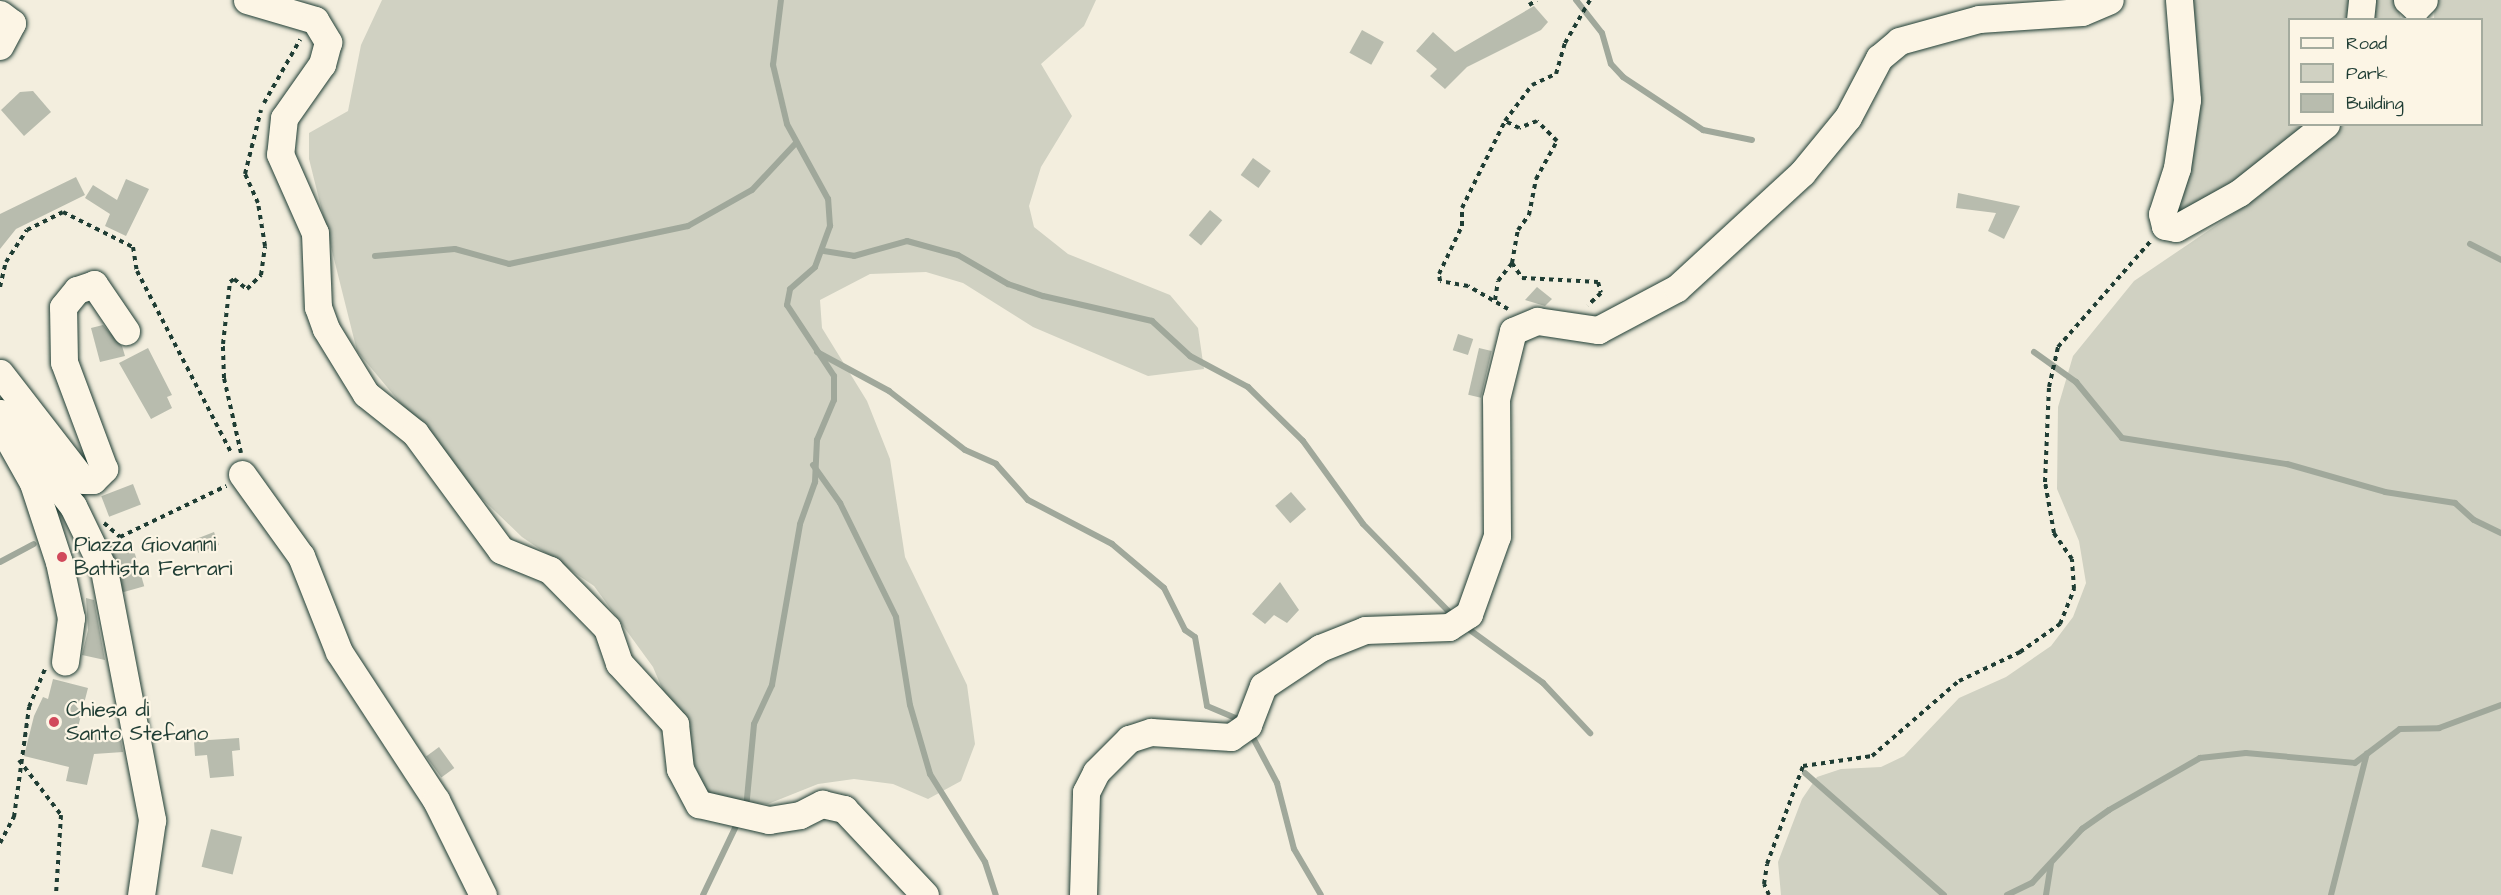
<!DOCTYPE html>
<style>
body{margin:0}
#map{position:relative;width:2501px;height:895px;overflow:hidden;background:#f3eede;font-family:"Architects Daughter",sans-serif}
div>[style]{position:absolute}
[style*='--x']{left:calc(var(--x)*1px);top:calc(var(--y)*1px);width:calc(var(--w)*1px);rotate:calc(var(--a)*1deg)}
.green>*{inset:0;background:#d0d1c2}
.stream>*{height:6px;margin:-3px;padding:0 3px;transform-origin:3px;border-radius:3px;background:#a0a89b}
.building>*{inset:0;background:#b8bcae;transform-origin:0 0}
.path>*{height:4px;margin-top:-2px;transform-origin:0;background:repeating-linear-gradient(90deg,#1f3d34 0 4.5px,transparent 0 9px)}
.roads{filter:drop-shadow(0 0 2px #1f3d34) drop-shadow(0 0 2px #1f3d34)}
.minor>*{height:27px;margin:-13.5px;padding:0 13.5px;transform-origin:13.5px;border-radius:13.5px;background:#fcf5e5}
.dots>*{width:16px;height:16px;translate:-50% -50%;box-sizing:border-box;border:3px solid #fcf5e5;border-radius:50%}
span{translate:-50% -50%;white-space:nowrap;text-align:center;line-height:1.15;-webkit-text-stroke:4.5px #fcf5e5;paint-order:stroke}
.poi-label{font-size:21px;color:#1f3d34}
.left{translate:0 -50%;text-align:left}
.legend{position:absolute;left:2288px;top:18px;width:195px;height:108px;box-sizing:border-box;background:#fcf5e5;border:2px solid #a4ab9e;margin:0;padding:8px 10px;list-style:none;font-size:18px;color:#1f3d34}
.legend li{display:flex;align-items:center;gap:12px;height:30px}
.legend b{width:30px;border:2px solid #a4ab9e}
</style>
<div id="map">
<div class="green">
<i style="clip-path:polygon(382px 0,1096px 0,1084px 26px,1041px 64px,1072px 116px,1041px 167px,1029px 206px,1034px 227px,1068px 254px,1170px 295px,1198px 328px,1204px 369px,1148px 376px,1033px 327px,963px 283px,926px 272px,870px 274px,820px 300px,822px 328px,867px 401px,890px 459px,905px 557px,967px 685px,975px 744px,961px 781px,928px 799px,893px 784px,854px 779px,818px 784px,768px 804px,710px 801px,653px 667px,594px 586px,522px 537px,472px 489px,357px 351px,309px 159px,309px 133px,348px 111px,361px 45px)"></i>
<i style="clip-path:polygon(2182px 0,2354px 0,2351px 19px,2290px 20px,2290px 124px,2314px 125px,2282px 153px,2172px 217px)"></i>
<i style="clip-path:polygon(2370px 0,2396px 0,2401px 19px,2368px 20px)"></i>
<i style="clip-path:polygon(2435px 0,2501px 0,2501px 895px,1781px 895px,1778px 862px,1802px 799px,1817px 777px,1841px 769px,1881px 767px,1904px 756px,1959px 698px,2006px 677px,2051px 646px,2073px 617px,2086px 583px,2079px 541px,2057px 489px,2058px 407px,2073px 356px,2134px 281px,2258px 197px,2337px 125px,2482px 124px,2482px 20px,2434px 19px)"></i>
</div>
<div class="stream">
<i style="--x:1576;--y:0;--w:42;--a:51.8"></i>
<i style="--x:1602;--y:33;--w:32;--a:74"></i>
<i style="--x:1611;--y:64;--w:18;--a:47"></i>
<i style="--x:1623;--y:77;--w:96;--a:33.5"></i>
<i style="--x:1703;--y:130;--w:50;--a:11.5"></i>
<i style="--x:2470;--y:244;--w:35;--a:27"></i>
<i style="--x:824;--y:251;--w:30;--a:9"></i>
<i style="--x:854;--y:256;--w:55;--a:-15.8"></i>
<i style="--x:907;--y:241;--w:53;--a:15.4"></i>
<i style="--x:958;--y:255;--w:58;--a:30.1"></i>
<i style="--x:1008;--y:284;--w:37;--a:19"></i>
<i style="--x:1043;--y:296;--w:112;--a:12.9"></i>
<i style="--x:1152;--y:321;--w:52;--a:42.6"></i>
<i style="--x:1190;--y:356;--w:66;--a:28.1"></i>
<i style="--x:1248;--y:387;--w:77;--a:44.5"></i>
<i style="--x:1303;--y:441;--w:102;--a:54.1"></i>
<i style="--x:1363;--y:524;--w:129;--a:45.6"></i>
<i style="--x:375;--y:256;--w:80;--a:-5"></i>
<i style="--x:455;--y:249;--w:56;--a:15.5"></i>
<i style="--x:509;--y:264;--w:183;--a:-12"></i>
<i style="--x:688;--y:226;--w:73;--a:-29.4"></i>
<i style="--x:752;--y:190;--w:64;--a:-46.9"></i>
<i style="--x:817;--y:352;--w:82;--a:28.4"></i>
<i style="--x:889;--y:391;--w:96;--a:37.8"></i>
<i style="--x:965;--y:450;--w:34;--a:24"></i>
<i style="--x:996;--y:464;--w:48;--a:48.4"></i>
<i style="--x:1028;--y:500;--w:95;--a:27.6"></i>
<i style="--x:1112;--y:544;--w:68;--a:40.2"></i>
<i style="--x:1164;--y:588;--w:47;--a:63.4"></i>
<i style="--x:1185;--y:630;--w:12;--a:35"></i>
<i style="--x:1195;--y:637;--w:70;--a:80.1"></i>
<i style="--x:1207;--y:706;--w:38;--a:23"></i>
<i style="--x:2034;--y:352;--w:52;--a:35.5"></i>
<i style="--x:2076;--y:382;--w:72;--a:50.6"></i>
<i style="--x:2122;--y:438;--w:167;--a:9"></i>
<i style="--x:2287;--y:464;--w:102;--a:15.9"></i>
<i style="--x:2385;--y:492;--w:71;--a:8.9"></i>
<i style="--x:2455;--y:503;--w:25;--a:42"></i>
<i style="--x:2474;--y:520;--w:30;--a:26"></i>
<i style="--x:813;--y:465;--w:47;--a:54.6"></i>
<i style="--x:840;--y:503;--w:127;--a:63.8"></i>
<i style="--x:896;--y:617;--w:89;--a:81"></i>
<i style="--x:910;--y:705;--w:72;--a:73.8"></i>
<i style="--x:930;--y:774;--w:104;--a:58"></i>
<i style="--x:985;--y:862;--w:35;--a:72"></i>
<i style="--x:0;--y:562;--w:38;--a:-28"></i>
<i style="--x:1463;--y:625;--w:99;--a:35.9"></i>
<i style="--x:1543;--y:683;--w:69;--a:46.8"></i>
<i style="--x:1250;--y:732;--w:58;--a:62.1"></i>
<i style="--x:1277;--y:783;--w:68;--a:75.6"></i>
<i style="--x:1294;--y:849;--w:53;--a:59.6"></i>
<i style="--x:1805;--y:773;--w:185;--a:41.3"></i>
<i style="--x:746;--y:809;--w:85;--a:-84.6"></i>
<i style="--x:754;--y:724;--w:43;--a:-65.2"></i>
<i style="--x:772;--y:685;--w:163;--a:-80.1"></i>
<i style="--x:800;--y:524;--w:45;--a:-70.3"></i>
<i style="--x:815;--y:482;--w:42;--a:-87.3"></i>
<i style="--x:817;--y:440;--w:43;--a:-67"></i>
<i style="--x:834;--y:400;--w:24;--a:-90"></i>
<i style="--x:834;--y:376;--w:85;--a:-123.5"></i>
<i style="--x:787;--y:305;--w:16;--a:-79"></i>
<i style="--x:790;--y:289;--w:33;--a:-41"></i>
<i style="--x:815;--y:267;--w:44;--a:-69.9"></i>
<i style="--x:830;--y:226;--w:27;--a:-94"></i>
<i style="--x:828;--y:199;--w:85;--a:-118.7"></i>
<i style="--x:787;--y:124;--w:61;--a:-103.3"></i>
<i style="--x:773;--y:65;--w:65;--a:-83"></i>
<i style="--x:703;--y:895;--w:83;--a:-64.4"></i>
<i style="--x:2007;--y:895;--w:28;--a:-26"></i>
<i style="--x:2032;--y:883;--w:74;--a:-47.2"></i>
<i style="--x:2082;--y:829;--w:33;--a:-35"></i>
<i style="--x:2109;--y:810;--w:105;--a:-29.7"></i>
<i style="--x:2200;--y:758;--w:46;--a:-6.2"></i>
<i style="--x:2246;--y:753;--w:109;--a:5.2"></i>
<i style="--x:2355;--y:763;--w:56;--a:-37.1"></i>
<i style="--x:2400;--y:729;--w:39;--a:-1"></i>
<i style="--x:2439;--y:728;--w:66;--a:-20.4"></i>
<i style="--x:2046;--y:895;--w:31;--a:-81"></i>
<i style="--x:2331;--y:895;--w:146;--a:-75.8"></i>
</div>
<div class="building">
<i style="clip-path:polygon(1534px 6px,1548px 22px,1541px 30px,1467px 67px,1445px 89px,1430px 76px,1437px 69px,1416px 51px,1433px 32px,1455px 52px)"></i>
<i style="left:1362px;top:30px;width:25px;height:26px;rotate:29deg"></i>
<i style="clip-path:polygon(33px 91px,51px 112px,24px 136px,1px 110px,20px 92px)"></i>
<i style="left:1253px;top:158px;width:22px;height:21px;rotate:36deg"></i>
<i style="clip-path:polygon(76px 177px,85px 195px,16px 229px,0 249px,0 214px)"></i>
<i style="clip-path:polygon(126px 179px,149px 189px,126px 236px,105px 226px,110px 214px,85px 198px,93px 185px,117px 200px)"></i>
<i style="clip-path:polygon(1958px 193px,2020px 206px,2004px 239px,1988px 231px,1996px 213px,1956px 208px)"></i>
<i style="left:1210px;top:210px;width:16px;height:33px;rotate:40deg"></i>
<i style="clip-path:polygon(1537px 287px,1552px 299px,1545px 306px,1525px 300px)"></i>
<i style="clip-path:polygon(103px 325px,122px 346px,125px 356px,100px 362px,91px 328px)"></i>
<i style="left:1458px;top:334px;width:16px;height:17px;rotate:18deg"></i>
<i style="clip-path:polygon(148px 348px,172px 395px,167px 397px,172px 408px,151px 419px,119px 363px)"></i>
<i style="left:1479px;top:348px;width:13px;height:48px;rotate:13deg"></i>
<i style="left:133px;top:484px;width:22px;height:34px;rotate:69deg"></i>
<i style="left:1291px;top:492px;width:23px;height:21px;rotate:49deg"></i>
<i style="left:214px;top:532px;width:14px;height:22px;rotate:69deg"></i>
<i style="left:131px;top:540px;width:48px;height:22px;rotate:74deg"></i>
<i style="clip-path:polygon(1280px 582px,1299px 610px,1287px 623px,1274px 615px,1265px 624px,1252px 614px)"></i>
<i style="clip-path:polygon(86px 598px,94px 600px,105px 660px,82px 655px,88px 630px)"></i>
<i style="clip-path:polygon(53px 679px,88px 688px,77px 731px,120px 735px,123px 752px,94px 754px,87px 785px,66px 781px,69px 767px,24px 756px,34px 716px,43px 697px,48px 699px)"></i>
<i style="clip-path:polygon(239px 738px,240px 750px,232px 751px,234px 776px,210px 778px,207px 755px,195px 756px,194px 741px)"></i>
<i style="left:439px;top:747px;width:26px;height:16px;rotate:54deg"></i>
<i style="left:211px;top:829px;width:32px;height:39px;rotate:14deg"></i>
</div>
<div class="path">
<i style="--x:1529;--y:5;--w:9;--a:-32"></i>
<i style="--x:264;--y:103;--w:73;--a:-60.3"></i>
<i style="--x:1512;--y:263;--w:18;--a:56"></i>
<i style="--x:1522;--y:278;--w:76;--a:3"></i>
<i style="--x:1598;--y:282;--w:11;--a:75"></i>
<i style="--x:1601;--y:293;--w:18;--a:137"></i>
<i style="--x:0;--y:287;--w:26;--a:-77"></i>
<i style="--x:6;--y:262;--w:38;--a:-57"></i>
<i style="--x:27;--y:230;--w:40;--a:-26.6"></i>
<i style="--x:63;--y:212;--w:78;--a:26.6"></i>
<i style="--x:133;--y:247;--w:24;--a:81"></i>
<i style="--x:137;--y:271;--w:206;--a:62.6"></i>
<i style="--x:1495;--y:300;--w:19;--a:-81"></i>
<i style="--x:1498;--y:281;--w:23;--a:-52"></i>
<i style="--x:1512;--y:263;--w:34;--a:-80"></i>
<i style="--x:1518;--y:230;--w:19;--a:-54"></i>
<i style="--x:1529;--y:215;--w:37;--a:-79"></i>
<i style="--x:1536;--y:179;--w:43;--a:-61.1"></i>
<i style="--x:1557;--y:141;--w:28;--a:-135"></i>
<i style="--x:1537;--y:121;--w:19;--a:159"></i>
<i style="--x:1519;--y:128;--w:16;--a:-153"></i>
<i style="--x:1508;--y:309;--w:46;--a:-150.1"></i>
<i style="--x:1468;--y:286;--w:28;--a:-170"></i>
<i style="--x:1440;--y:281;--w:7;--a:-98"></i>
<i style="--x:1439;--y:274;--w:53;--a:-64.4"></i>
<i style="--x:1462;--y:226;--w:18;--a:-90"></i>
<i style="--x:1462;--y:208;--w:97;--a:-63.7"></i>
<i style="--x:1505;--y:121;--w:45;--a:-53.1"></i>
<i style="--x:1532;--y:85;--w:26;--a:-25"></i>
<i style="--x:1556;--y:74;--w:32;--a:-74"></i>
<i style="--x:1565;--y:43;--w:50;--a:-59.8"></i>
<i style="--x:241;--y:453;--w:77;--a:-102.8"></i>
<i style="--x:224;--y:378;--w:34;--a:-92"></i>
<i style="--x:223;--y:344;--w:62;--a:-83.6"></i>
<i style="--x:230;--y:282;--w:5;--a:-37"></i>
<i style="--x:234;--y:279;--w:16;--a:38"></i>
<i style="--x:247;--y:289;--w:20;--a:-45"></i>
<i style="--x:261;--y:275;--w:29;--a:-82"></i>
<i style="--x:265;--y:246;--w:44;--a:-99.2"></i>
<i style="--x:258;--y:203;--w:32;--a:-114"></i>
<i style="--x:245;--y:174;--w:66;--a:-76"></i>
<i style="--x:104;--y:523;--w:21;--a:41"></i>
<i style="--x:120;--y:537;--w:118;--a:-25.7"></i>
<i style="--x:19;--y:760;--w:69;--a:52.6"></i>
<i style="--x:61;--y:815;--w:80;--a:93.6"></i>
<i style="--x:0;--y:843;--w:30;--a:-62"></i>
<i style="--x:14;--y:817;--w:111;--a:-82.2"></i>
<i style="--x:29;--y:707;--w:41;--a:-67.2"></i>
<i style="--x:1769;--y:895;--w:12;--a:-114"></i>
<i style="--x:1764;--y:884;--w:20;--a:-81"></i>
<i style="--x:1767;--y:864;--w:104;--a:-69.8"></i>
<i style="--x:1803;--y:766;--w:70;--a:-8.2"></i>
<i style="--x:1872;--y:756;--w:115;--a:-40.8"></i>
<i style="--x:1959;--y:681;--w:68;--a:-25.4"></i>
<i style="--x:2020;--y:652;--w:49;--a:-35"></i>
<i style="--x:2060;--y:624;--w:38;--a:-68"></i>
<i style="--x:2074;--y:589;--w:30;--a:-94"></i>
<i style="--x:2072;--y:559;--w:32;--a:-125"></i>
<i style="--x:2054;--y:533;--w:52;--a:-100"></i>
<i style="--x:2045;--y:482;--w:95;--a:-87.6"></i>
<i style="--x:2049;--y:387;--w:41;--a:-77.3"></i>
<i style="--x:2058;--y:347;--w:140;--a:-48.8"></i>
</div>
<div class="roads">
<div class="minor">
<i style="--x:247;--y:0;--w:71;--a:16.4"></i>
<i style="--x:315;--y:20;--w:26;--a:59"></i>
<i style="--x:328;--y:42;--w:23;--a:105"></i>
<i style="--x:322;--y:64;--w:66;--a:125.1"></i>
<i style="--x:284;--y:118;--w:36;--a:96"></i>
<i style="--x:280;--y:154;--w:86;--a:66.1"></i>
<i style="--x:315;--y:233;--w:74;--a:87.7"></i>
<i style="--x:318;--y:307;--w:23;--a:70"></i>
<i style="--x:326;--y:329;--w:76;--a:58.4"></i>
<i style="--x:366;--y:394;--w:63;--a:38.5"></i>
<i style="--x:415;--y:433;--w:145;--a:53.7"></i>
<i style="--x:501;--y:550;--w:53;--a:22.2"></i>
<i style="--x:550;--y:570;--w:81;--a:45.5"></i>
<i style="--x:607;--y:628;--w:37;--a:71"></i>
<i style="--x:619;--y:663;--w:83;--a:47.4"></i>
<i style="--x:675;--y:724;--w:45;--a:83.7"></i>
<i style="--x:680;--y:769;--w:40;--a:62"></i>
<i style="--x:699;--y:804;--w:72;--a:12.9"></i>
<i style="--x:769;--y:820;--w:31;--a:-9"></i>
<i style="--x:800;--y:815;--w:25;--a:-27"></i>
<i style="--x:822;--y:804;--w:23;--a:13"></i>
<i style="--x:844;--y:809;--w:118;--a:46.7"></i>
<i style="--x:2179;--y:0;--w:100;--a:85.4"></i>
<i style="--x:2187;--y:100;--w:69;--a:98.4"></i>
<i style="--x:2177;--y:168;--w:48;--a:108.1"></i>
<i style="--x:2162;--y:214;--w:12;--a:76"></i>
<i style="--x:2165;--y:226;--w:11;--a:10"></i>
<i style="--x:2176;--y:228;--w:72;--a:-29.1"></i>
<i style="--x:2239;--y:193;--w:111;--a:-38.4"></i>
<i style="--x:2407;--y:0;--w:12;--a:42"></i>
<i style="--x:2416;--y:8;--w:11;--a:-45"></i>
<i style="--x:0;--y:14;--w:15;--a:37"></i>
<i style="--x:12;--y:23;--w:26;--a:118"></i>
<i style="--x:2360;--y:20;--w:20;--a:-84"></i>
<i style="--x:0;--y:373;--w:135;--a:52.2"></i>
<i style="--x:83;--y:480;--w:10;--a:0"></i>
<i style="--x:93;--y:480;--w:16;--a:-45"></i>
<i style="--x:104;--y:469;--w:114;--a:-110.5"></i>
<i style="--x:64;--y:362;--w:55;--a:-91"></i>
<i style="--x:63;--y:307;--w:22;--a:-51"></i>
<i style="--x:77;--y:290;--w:18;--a:-19"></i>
<i style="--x:94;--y:284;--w:57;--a:55.8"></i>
<i style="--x:0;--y:413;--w:118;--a:51.9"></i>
<i style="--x:73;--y:506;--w:71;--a:64.2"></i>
<i style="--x:104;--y:570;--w:255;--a:79.1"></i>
<i style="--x:152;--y:820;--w:76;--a:98.3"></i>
<i style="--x:10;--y:442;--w:47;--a:60.7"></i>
<i style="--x:33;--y:483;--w:83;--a:71.8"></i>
<i style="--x:59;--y:562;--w:57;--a:77.9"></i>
<i style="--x:71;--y:618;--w:44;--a:97.8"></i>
<i style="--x:242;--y:474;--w:101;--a:54.3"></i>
<i style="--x:301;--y:556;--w:103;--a:68.4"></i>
<i style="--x:339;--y:652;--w:177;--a:56.8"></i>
<i style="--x:436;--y:800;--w:106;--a:63.7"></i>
<i style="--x:1083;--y:895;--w:103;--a:-88.3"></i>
<i style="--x:1086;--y:792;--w:22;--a:-63"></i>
<i style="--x:1096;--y:772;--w:47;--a:-45"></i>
<i style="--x:1129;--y:739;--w:23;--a:-18"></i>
<i style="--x:1151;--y:732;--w:80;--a:3.6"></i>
<i style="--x:1231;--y:737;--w:21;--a:-35"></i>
<i style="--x:1248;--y:725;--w:42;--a:-69"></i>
<i style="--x:1263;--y:686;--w:69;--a:-33.7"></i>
<i style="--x:1320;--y:648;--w:48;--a:-21.8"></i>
<i style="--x:1365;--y:630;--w:84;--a:-2"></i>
<i style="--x:1449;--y:627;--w:24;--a:-33"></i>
<i style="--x:1469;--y:614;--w:83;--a:-70.3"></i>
<i style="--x:1497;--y:536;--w:137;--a:-90.4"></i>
<i style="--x:1496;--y:399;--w:70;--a:-76"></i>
<i style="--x:1513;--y:331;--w:26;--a:-23"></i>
<i style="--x:1537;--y:321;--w:62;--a:8.4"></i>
<i style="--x:1598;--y:330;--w:89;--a:-28"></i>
<i style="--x:1677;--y:288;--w:170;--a:-42.6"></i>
<i style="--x:1802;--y:173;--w:72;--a:-50.6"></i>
<i style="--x:1848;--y:117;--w:67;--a:-62.3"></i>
<i style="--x:1879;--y:58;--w:26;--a:-40"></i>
<i style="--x:1899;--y:41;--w:83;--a:-15.4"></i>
<i style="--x:1979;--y:19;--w:103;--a:-3.9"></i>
<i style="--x:2082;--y:12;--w:30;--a:-23"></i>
</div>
</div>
<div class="dots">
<i style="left:62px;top:557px;background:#d1495b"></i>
<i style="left:54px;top:722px;background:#d1495b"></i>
</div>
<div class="poi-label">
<span class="left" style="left:74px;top:557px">Piazza Giovanni<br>Battista Ferrari</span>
<span class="left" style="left:66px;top:722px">Chiesa di<br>Santo Stefano</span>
</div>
<ul class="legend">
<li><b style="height:8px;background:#fcf5e5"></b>Road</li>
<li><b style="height:16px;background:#d0d1c2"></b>Park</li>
<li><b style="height:16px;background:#b8bcae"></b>Building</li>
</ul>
</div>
